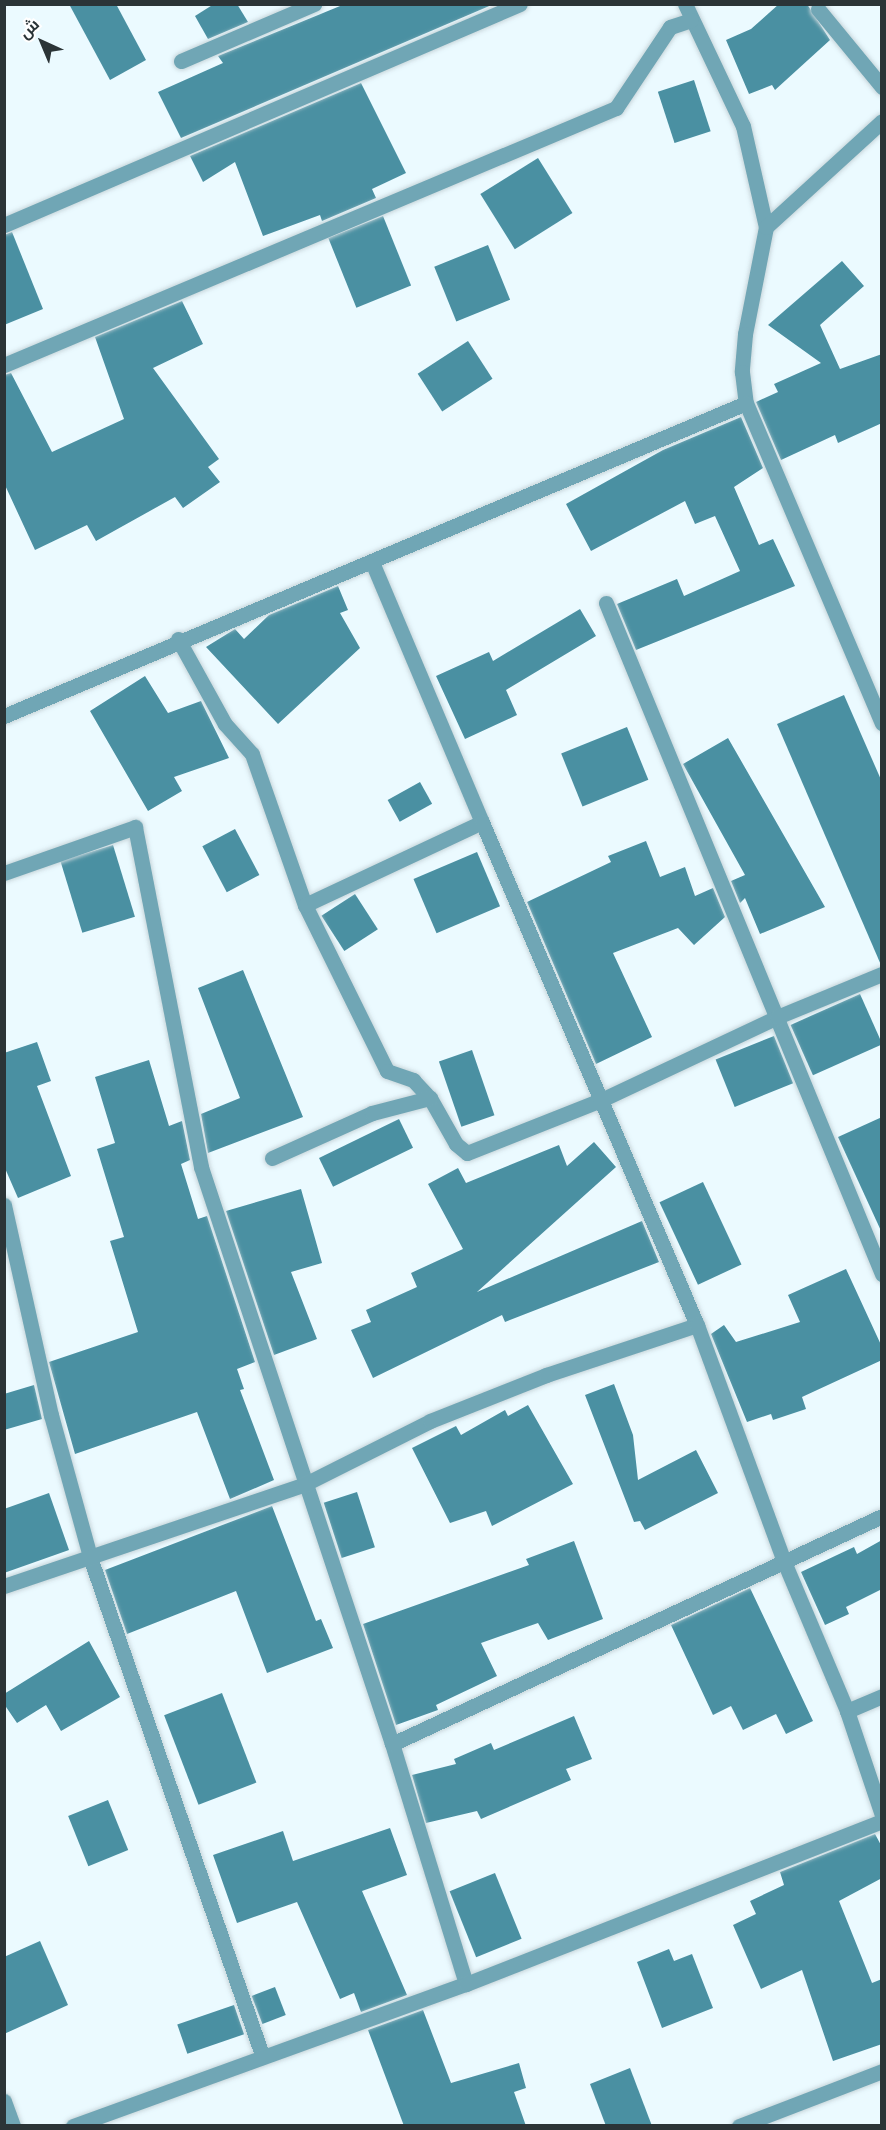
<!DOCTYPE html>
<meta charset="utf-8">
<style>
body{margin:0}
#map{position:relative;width:886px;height:2130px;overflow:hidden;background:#ebfaff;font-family:"Fira Sans Condensed",Cairo,sans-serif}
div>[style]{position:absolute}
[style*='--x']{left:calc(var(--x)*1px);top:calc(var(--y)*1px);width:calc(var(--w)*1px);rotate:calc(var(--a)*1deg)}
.building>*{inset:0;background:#4a90a2;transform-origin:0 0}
.roads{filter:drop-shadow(0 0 2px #c8d6db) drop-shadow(0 0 2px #c8d6db)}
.minor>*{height:15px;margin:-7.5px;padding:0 7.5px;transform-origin:7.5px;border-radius:7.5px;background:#70a6b5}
span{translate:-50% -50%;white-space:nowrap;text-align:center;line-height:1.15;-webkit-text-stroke:6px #fff;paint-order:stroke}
.frame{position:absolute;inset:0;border:6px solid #2b3437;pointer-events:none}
.north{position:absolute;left:12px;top:12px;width:60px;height:60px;-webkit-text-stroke:4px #fff;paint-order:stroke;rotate:316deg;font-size:16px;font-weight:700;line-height:24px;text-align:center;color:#2b3437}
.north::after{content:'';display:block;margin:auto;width:21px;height:27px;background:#2b3437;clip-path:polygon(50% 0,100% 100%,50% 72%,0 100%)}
</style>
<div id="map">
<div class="building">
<i style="clip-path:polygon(69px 4px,116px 4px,146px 60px,110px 80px)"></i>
<i style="clip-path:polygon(214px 4px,237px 4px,248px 22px,208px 39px,195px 16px)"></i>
<i style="clip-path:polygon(345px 4px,494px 4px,181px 138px,158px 92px,223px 63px,218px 56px)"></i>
<i style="clip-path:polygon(779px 4px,807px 4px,830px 40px,775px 90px,772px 85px,749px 94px,726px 40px,751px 29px)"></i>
<i style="left:694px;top:80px;width:54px;height:38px;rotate:72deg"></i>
<i style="clip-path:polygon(361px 83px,406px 173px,372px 189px,376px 198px,322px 221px,320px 215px,263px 236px,235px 162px,203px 182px,190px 156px)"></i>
<i style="left:538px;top:158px;width:65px;height:68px;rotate:58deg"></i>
<i style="left:383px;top:216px;width:75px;height:59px;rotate:68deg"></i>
<i style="clip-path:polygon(12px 232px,43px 309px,4px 325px,4px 235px)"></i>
<i style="left:488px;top:245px;width:59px;height:58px;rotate:68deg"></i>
<i style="clip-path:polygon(842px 261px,864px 286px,820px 325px,840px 369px,882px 354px,882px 423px,838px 443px,835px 435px,781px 460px,756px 402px,778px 392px,774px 384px,821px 363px,768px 325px)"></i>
<i style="clip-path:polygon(182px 301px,203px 344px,153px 368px,219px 459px,208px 467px,220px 482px,183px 508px,175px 497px,96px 541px,87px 525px,35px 550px,4px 483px,4px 375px,11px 373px,52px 452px,124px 419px,95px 337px)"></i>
<i style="left:468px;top:341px;width:45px;height:60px;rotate:57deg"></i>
<i style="clip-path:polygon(741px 417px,763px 468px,734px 487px,759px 545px,773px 539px,795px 586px,636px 650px,617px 604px,677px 579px,684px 596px,740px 571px,715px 516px,695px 524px,685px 501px,591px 551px,566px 504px,663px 450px)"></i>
<i style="clip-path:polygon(338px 586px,348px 610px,340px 613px,360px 648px,278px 724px,206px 647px,235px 629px,244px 639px,269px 615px)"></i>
<i style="clip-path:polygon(580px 609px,596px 636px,506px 690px,517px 715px,465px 739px,436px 676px,489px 652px,493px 661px)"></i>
<i style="clip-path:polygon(145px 676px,168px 713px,201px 701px,229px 758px,174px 777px,182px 791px,148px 811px,90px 711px)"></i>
<i style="clip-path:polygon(844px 695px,882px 782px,881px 965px,777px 724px)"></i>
<i style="left:627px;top:727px;width:57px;height:71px;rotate:68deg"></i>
<i style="clip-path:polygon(728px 738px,825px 907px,760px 934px,745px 898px,740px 903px,731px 881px,745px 875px,683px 764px)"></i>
<i style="left:420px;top:782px;width:25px;height:37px;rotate:61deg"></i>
<i style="left:235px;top:829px;width:52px;height:37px;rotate:62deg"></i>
<i style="clip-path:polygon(646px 841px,660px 877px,685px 867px,695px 896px,713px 888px,725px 917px,694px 945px,678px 928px,613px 953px,652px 1037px,596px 1064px,527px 902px,611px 862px,608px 856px)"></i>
<i style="left:113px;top:845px;width:75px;height:55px;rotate:73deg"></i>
<i style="left:477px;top:852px;width:59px;height:69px;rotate:67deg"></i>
<i style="left:355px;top:894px;width:42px;height:40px;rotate:57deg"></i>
<i style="clip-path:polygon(243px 970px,303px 1117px,208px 1153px,201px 1114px,240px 1098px,198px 988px)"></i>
<i style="left:860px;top:994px;width:55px;height:76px;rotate:66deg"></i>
<i style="left:774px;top:1036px;width:51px;height:63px;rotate:68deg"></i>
<i style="clip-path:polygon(37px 1042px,51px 1081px,37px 1086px,71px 1176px,18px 1198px,4px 1166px,4px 1053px)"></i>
<i style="left:472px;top:1050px;width:69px;height:35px;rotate:71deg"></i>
<i style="clip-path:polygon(149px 1060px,169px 1126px,182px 1121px,190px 1160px,181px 1164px,198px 1219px,207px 1216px,255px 1362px,237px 1369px,244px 1389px,240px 1390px,274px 1480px,230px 1499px,197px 1412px,75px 1454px,49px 1362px,138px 1332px,110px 1241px,124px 1237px,97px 1149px,115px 1143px,95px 1077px)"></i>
<i style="clip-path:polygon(882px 1117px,882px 1233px,838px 1137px)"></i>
<i style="left:399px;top:1119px;width:32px;height:89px;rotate:64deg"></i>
<i style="clip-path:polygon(594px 1142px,616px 1167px,477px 1292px,642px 1221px,659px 1262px,505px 1322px,502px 1315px,373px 1378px,351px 1330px,371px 1322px,366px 1310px,417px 1287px,411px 1273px,463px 1249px,428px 1184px,458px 1168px,466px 1183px,559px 1145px,567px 1166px)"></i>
<i style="left:703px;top:1182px;width:91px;height:48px;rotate:65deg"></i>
<i style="clip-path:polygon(301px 1189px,322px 1263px,291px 1272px,317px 1339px,274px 1355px,226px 1211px)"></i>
<i style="clip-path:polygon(846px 1269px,882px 1347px,882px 1360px,802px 1397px,806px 1409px,773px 1420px,771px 1414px,747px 1422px,711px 1334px,724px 1325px,736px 1342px,800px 1322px,788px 1295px)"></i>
<i style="clip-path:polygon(614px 1384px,633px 1435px,638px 1480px,696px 1450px,718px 1493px,645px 1530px,640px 1521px,634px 1522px,585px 1395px)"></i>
<i style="clip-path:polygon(34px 1385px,42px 1419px,4px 1430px,4px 1394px)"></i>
<i style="clip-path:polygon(528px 1405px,573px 1484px,492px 1526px,486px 1511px,450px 1523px,412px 1448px,456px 1426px,461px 1435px,505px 1410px,508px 1416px)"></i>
<i style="left:357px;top:1492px;width:58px;height:35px;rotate:72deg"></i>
<i style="clip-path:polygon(49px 1493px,69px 1550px,4px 1573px,4px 1509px)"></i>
<i style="clip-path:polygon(272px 1506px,316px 1621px,321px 1619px,333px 1648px,267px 1673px,236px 1591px,127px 1634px,105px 1570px)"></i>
<i style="clip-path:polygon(882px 1540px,882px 1589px,846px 1607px,849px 1614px,825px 1625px,801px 1572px,854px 1547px,857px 1554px)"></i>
<i style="clip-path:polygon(574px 1541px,603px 1619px,548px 1640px,538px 1623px,481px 1643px,497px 1676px,436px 1705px,438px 1710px,396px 1725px,363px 1624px,529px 1565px,526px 1559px)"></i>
<i style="clip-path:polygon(750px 1588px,813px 1721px,786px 1734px,776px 1714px,743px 1730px,731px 1706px,713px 1715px,671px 1625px)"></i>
<i style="clip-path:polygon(89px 1641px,120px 1697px,61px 1731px,46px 1705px,17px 1723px,4px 1704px,4px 1694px)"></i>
<i style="left:222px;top:1693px;width:96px;height:62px;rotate:69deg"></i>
<i style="clip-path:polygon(574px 1716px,592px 1759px,566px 1769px,571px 1780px,481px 1819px,477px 1811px,426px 1823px,412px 1775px,456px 1764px,454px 1759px,491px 1743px,494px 1750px)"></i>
<i style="left:108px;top:1800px;width:54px;height:43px;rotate:68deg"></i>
<i style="clip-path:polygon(390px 1828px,407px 1875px,362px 1891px,407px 1995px,361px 2012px,354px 1993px,340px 1999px,297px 1902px,237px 1923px,213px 1855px,283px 1831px,293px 1861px)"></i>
<i style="clip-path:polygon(875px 1834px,882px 1847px,882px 1878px,839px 1901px,872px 1983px,882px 1979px,882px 2044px,833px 2061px,802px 1970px,761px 1989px,733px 1925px,756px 1914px,750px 1901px,784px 1885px,780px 1872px)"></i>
<i style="left:495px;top:1873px;width:71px;height:49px;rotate:68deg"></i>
<i style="clip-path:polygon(40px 1941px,68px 2005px,4px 2034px,4px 1957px)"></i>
<i style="clip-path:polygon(669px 1949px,674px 1961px,692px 1954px,713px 2008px,662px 2028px,637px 1962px)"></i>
<i style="left:275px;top:1987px;width:30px;height:25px;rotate:69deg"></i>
<i style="left:234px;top:2005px;width:31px;height:60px;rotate:71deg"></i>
<i style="clip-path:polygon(423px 2010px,451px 2083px,519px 2063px,526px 2088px,514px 2092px,526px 2126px,404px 2126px,368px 2030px)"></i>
<i style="clip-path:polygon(630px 2068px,652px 2126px,606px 2126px,590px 2084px)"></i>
</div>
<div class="roads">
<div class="minor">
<i style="--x:685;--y:4;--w:135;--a:64.6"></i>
<i style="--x:743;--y:126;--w:104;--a:77.2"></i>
<i style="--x:766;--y:227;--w:109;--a:101.1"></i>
<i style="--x:745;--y:334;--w:38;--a:95"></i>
<i style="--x:742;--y:372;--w:31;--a:83"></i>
<i style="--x:746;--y:403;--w:348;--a:67"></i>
<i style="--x:818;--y:9;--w:101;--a:50.6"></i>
<i style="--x:181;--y:61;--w:145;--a:-23.2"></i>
<i style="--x:4;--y:225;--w:561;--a:-23.19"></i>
<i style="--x:766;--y:227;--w:157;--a:-42.4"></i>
<i style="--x:4;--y:365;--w:664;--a:-22.78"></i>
<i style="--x:616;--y:108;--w:97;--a:-56.3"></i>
<i style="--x:670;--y:27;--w:22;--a:-18"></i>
<i style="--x:372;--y:562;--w:282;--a:67.1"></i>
<i style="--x:606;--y:603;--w:726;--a:67.64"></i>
<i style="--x:178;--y:639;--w:97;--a:61.1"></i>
<i style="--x:225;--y:724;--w:40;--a:48"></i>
<i style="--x:252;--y:754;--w:160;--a:70.7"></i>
<i style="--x:305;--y:905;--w:185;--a:63.7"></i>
<i style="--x:387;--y:1071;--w:28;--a:19"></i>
<i style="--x:413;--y:1080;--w:25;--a:47"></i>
<i style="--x:430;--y:1098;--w:53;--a:60.5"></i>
<i style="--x:456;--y:1144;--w:14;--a:39"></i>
<i style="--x:467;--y:1153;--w:144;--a:-21.6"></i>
<i style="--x:601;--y:1100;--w:195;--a:-25.2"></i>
<i style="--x:777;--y:1017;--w:113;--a:-22.3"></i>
<i style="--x:4;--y:716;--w:805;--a:-22.87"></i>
<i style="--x:4;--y:873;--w:139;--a:-19.3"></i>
<i style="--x:135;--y:827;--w:346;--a:79"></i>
<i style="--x:201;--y:1167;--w:608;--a:71.68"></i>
<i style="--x:305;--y:905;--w:195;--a:-25.1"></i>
<i style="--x:482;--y:822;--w:547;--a:66.86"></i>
<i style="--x:272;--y:1158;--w:110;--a:-24.2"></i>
<i style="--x:372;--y:1113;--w:60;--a:-14.5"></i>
<i style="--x:4;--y:1205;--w:215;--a:77.4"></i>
<i style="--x:51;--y:1415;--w:150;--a:74.6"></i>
<i style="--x:91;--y:1560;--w:524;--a:70.94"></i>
<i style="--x:4;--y:1586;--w:316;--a:-18.7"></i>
<i style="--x:303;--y:1485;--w:142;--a:-26.7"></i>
<i style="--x:430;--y:1421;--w:125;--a:-21.6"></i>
<i style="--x:546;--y:1375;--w:159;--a:-18.3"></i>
<i style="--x:697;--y:1325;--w:255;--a:69.8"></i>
<i style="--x:785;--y:1564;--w:160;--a:67.1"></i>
<i style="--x:847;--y:1711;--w:110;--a:71.4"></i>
<i style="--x:847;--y:1711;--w:38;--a:-23"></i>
<i style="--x:466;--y:1984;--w:251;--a:-107.1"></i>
<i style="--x:392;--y:1744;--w:540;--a:-24.95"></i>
<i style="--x:4;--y:2101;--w:27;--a:70"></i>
<i style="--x:73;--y:2126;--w:418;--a:-19.9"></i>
<i style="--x:466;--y:1984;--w:447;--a:-21.4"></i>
<i style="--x:739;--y:2126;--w:153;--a:-21"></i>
</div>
</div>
<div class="frame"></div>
<div class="north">ش</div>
</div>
